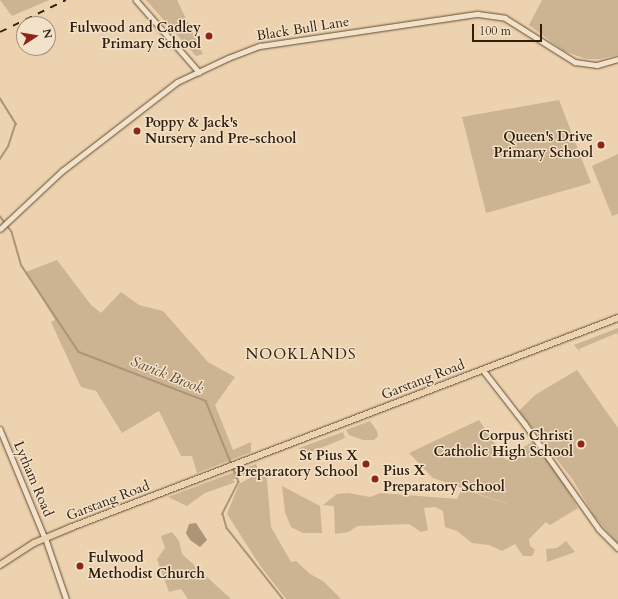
<!DOCTYPE html>
<style>
body{margin:0}
#map{position:relative;width:618px;height:599px;overflow:hidden;background:#ecd2ae;font-family:Cardo,serif}
div>[style]{position:absolute}
[style*='--x']{left:calc(var(--x)*1px);top:calc(var(--y)*1px);width:calc(var(--w)*1px);rotate:calc(var(--a)*1deg)}
.green>*{inset:0;background:#ccb392}
.water>*{inset:0;background:#ac9477}
.stream>*{height:1.5px;margin:-0.75px;padding:0 0.75px;transform-origin:0.75px;border-radius:0.75px;background:#ac9477}
.roads{filter:drop-shadow(0 0 1px #604a34) drop-shadow(0 0 1px #604a34)}
.tertiary>*{height:4.5px;margin:-2.25px;padding:0 2.25px;transform-origin:2.25px;border-radius:2.25px;background:#f3e2ca}
.secondary>*{height:5px;margin:-2.5px;padding:0 2.5px;transform-origin:2.5px;border-radius:2.5px;background:#f3e2ca}
.trunk>*{height:6px;margin:-3px;padding:0 3px;transform-origin:3px;border-radius:3px;background:#ecd2ae}
.rail>*{height:1.5px;margin-top:-0.75px;transform-origin:0;background:repeating-linear-gradient(90deg,#311d0b 0 7px,transparent 0 14px)}
.dots>*{width:11px;height:11px;translate:-50% -50%;box-sizing:border-box;border:2px solid #f3e2ca;border-radius:50%}
span{translate:-50% -50%;white-space:nowrap;text-align:center;line-height:1.15;-webkit-text-stroke:3px #f3e2ca;paint-order:stroke}
.poi-label{font-size:14px;color:#311d0b;font-weight:700}
.right{translate:-100% -50%;text-align:right}
.left{translate:0 -50%;text-align:left}
.street-label{font-size:14px;color:#311d0b}
.neighbourhood-label{font-size:15px;color:#311d0b;letter-spacing:1px}
.water-label{font-size:15px;color:#5c4731;font-style:italic}
.north{position:absolute;left:16px;top:16px;width:40px;height:40px;box-sizing:border-box;background:#f3e2ca;border:1px solid #a5937e;border-radius:50%;rotate:78deg;font-size:11px;font-weight:700;line-height:16px;text-align:center;color:#311d0b}
.north::after{content:'';display:block;margin:auto;width:14px;height:18px;background:#8f2418;clip-path:polygon(50% 0,100% 100%,50% 72%,0 100%)}
.scale{position:absolute;left:472px;top:24px;width:70px;height:18px;box-sizing:border-box;border:2px solid #311d0b;border-top:0;padding-left:5px;font-size:12px;line-height:14px;white-space:nowrap;color:#311d0b;-webkit-text-stroke:3px #f3e2ca;paint-order:stroke}
</style>
<div id="map">
<div class="green">
<i style="clip-path:polygon(0 0,49px 0,12px 16px)"></i>
<i style="clip-path:polygon(146px 0,177px 0,203px 54px,196px 56px)"></i>
<i style="clip-path:polygon(542px 0,618px 0,618px 55px,600px 59px,586px 59px,564px 51px,529px 25px)"></i>
<i style="clip-path:polygon(559px 100px,591px 183px,486px 213px,462px 117px)"></i>
<i style="clip-path:polygon(618px 154px,618px 214px,612px 216px,592px 166px)"></i>
<i style="clip-path:polygon(57px 260px,91px 305px,101px 313px,121px 292px,139px 305px,163px 311px,208px 362px,235px 377px,215px 405px,233px 450px,251px 442px,251px 452px,197px 473px,192px 456px,181px 456px,159px 411px,122px 433px,96px 391px,81px 387px,51px 322px,55px 320px,26px 272px)"></i>
<i style="clip-path:polygon(618px 328px,618px 336px,617px 333px,579px 349px,580px 352px,574px 345px)"></i>
<i style="clip-path:polygon(577px 370px,618px 428px,618px 544px,594px 516px,573px 480px,519px 411px,535px 395px)"></i>
<i style="clip-path:polygon(479px 420px,506px 460px,533px 441px,562px 480px,578px 508px,550px 525px,546px 522px,529px 539px,530px 546px,535px 550px,532px 556px,523px 556px,515px 544px,502px 551px,489px 545px,472px 543px,457px 531px,445px 527px,443px 511px,435px 507px,424px 508px,428px 530px,421px 532px,409px 524px,358px 526px,348px 532px,335px 534px,334px 506px,323px 505px,337px 494px,348px 493px,370px 497px,381px 493px,457px 499px,462px 489px,519px 508px,433px 478px,409px 453px)"></i>
<i style="clip-path:polygon(370px 421px,377px 431px,378px 436px,374px 440px,363px 440px,349px 435px,346px 430px)"></i>
<i style="clip-path:polygon(343px 432px,345px 438px,304px 455px,299px 448px)"></i>
<i style="clip-path:polygon(256px 464px,258px 470px,232px 480px,236px 482px,205px 493px,187px 506px,168px 497px)"></i>
<i style="clip-path:polygon(266px 469px,271px 527px,291px 562px,296px 561px,310px 574px,323px 581px,341px 599px,286px 599px,261px 567px,227px 514px,239px 484px)"></i>
<i style="clip-path:polygon(282px 486px,320px 506px,322px 533px,303px 533px,291px 527px,285px 512px)"></i>
<i style="clip-path:polygon(172px 532px,179px 541px,182px 554px,231px 599px,188px 599px,181px 589px,169px 592px,157px 559px,165px 548px,161px 536px)"></i>
<i style="clip-path:polygon(566px 541px,575px 552px,547px 562px,546px 549px,557px 548px)"></i>
</div>
<div class="water">
<i style="clip-path:polygon(196px 523px,207px 540px,200px 547px,190px 540px,186px 533px,189px 524px)"></i>
</div>
<div class="stream">
<i style="--x:0;--y:98;--w:31;--a:58"></i>
<i style="--x:16;--y:124;--w:23;--a:108"></i>
<i style="--x:9;--y:146;--w:17;--a:123"></i>
<i style="--x:0;--y:216;--w:20;--a:53"></i>
<i style="--x:12;--y:232;--w:35;--a:74"></i>
<i style="--x:22;--y:266;--w:103;--a:56.5"></i>
<i style="--x:79;--y:352;--w:136;--a:21.1"></i>
<i style="--x:206;--y:401;--w:69;--a:67.9"></i>
<i style="--x:233;--y:468;--w:15;--a:67"></i>
<i style="--x:239;--y:482;--w:36;--a:117"></i>
<i style="--x:223;--y:514;--w:15;--a:74"></i>
<i style="--x:227;--y:528;--w:90;--a:51.7"></i>
</div>
<div class="roads">
<div class="tertiary">
<i style="--x:136;--y:0;--w:96;--a:48.8"></i>
<i style="--x:0;--y:229;--w:85;--a:-43.1"></i>
<i style="--x:62;--y:171;--w:145;--a:-37.7"></i>
<i style="--x:177;--y:82;--w:56;--a:-25.2"></i>
<i style="--x:228;--y:58;--w:34;--a:-21"></i>
<i style="--x:260;--y:46;--w:220;--a:-8.4"></i>
<i style="--x:478;--y:14;--w:27;--a:8"></i>
<i style="--x:505;--y:18;--w:83;--a:32.2"></i>
<i style="--x:575;--y:62;--w:22;--a:8"></i>
<i style="--x:597;--y:65;--w:22;--a:-16"></i>
<i style="--x:483;--y:370;--w:68;--a:52.1"></i>
<i style="--x:525;--y:424;--w:128;--a:54.8"></i>
<i style="--x:599;--y:529;--w:27;--a:45"></i>
<i style="--x:0;--y:429;--w:118;--a:67.6"></i>
</div>
<div class="secondary">
<i style="--x:45;--y:538;--w:65;--a:71"></i>
</div>
<div class="trunk">
<i style="--x:0;--y:565;--w:40;--a:-32.9"></i>
<i style="--x:34;--y:543;--w:41;--a:-22.8"></i>
<i style="--x:72;--y:527;--w:585;--a:-20.95"></i>
</div>
</div>
<div class="rail">
<i style="--x:0;--y:32;--w:73;--a:-25.9"></i>
</div>
<div class="dots">
<i style="left:209px;top:36px;background:#8f2418"></i>
<i style="left:137px;top:131px;background:#8f2418"></i>
<i style="left:601px;top:145px;background:#8f2418"></i>
<i style="left:581px;top:444px;background:#8f2418"></i>
<i style="left:366px;top:464px;background:#8f2418"></i>
<i style="left:375px;top:479px;background:#8f2418"></i>
<i style="left:80px;top:566px;background:#8f2418"></i>
</div>
<div class="poi-label">
<span class="right" style="left:201px;top:36px">Fulwood and Cadley<br>Primary School</span>
<span class="left" style="left:145px;top:131px">Poppy &amp; Jack's<br>Nursery and Pre-school</span>
<span class="right" style="left:593px;top:145px">Queen's Drive<br>Primary School</span>
<span class="right" style="left:573px;top:444px">Corpus Christi<br>Catholic High School</span>
<span class="right" style="left:358px;top:464px">St Pius X<br>Preparatory School</span>
<span class="left" style="left:383px;top:479px">Pius X<br>Preparatory School</span>
<span class="left" style="left:88px;top:566px">Fulwood<br>Methodist Church</span>
</div>
<div class="street-label">
<span style="left:303px;top:29px;rotate:-9deg">Black Bull Lane</span>
<span style="left:423px;top:380px;rotate:-21deg">Garstang Road</span>
<span style="left:33px;top:479px;rotate:67deg">Lytham Road</span>
<span style="left:108px;top:501px;rotate:-21deg">Garstang Road</span>
</div>
<div class="neighbourhood-label">
<span style="left:301px;top:355px">NOOKLANDS</span>
</div>
<div class="water-label">
<span style="left:167px;top:375px;rotate:22deg">Savick Brook</span>
</div>
<div class="north">N</div>
<div class="scale">100 m</div>
</div>
